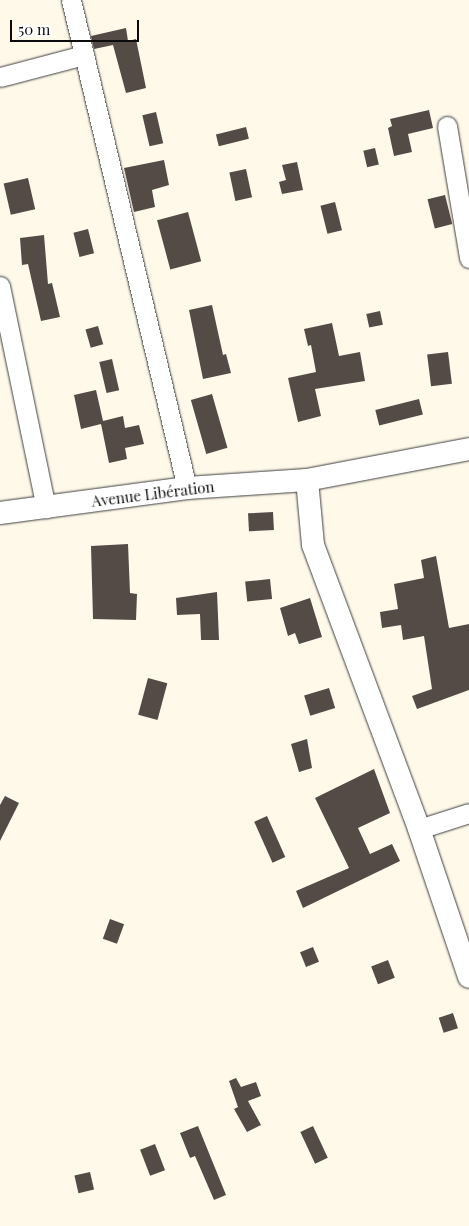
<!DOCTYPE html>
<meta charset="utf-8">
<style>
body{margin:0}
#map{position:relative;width:469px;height:1226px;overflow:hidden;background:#fff9ea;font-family:"Playfair Display",serif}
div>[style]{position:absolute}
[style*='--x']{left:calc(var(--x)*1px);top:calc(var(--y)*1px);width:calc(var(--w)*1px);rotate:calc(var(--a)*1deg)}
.building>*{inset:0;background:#544b47;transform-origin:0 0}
.roads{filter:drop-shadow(0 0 1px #3e3e3e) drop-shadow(0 0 1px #3e3e3e)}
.minor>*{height:19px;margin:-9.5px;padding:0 9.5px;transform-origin:9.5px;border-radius:9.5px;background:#fff}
.tertiary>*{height:22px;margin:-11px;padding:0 11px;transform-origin:11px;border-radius:11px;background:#fff}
span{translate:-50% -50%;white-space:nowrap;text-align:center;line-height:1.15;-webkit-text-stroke:5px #fff;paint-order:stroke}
.street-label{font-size:15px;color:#0b0b0b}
.scale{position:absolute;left:10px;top:20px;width:129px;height:22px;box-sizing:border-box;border:2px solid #0b0b0b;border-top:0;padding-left:6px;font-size:15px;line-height:18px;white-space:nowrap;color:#0b0b0b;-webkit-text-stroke:4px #fff;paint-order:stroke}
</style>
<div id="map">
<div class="building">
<i style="clip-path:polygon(126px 28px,128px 41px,136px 39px,146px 88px,126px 93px,113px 45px,94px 49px,91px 36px)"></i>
<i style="clip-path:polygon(429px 110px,433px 128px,408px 134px,412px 152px,394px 156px,388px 128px,392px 126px,390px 119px)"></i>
<i style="left:156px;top:112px;width:32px;height:14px;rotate:77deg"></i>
<i style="left:246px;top:127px;width:12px;height:31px;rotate:76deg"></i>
<i style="left:375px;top:148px;width:17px;height:12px;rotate:77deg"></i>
<i style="clip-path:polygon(164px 160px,169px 185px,152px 190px,155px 207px,134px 212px,124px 168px)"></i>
<i style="clip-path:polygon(297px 162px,303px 190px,282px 194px,279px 182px,286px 180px,282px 165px)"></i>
<i style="left:246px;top:169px;width:29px;height:17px;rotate:78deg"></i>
<i style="left:28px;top:178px;width:32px;height:25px;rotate:77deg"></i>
<i style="left:445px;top:195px;width:30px;height:18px;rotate:76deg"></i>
<i style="left:335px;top:202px;width:29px;height:15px;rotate:76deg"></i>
<i style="left:188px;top:212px;width:51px;height:32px;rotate:75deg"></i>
<i style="left:88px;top:229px;width:25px;height:15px;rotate:76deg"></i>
<i style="clip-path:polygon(44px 235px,48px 284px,52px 283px,60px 317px,41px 321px,28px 264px,22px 265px,20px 238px)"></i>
<i style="clip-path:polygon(212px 305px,223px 355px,226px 354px,231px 373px,203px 379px,189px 310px)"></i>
<i style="left:380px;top:311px;width:14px;height:14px;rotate:78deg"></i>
<i style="clip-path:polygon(332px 323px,339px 356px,360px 352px,365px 381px,315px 389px,321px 416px,298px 422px,288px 378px,316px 372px,311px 345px,308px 346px,304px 329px)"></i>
<i style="left:98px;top:326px;width:19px;height:13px;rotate:74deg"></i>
<i style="left:448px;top:352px;width:32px;height:21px;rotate:83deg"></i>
<i style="left:112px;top:359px;width:32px;height:13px;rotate:77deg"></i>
<i style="clip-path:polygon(96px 390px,103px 421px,123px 416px,125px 428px,139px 425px,144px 444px,125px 448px,127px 459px,109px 463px,101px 424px,81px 429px,74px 395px)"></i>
<i style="left:212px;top:394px;width:56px;height:22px;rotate:74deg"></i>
<i style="left:419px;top:399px;width:16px;height:45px;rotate:76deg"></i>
<i style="left:273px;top:512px;width:18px;height:25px;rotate:87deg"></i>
<i style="clip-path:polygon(128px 544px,130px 593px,137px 594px,136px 620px,93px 619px,91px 546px)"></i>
<i style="clip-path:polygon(436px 556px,449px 628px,469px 624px,469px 690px,417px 709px,412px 696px,432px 689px,424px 636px,403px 640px,401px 625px,382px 628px,380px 612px,398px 609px,394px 584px,424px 578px,421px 560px)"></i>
<i style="left:270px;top:579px;width:20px;height:25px;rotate:84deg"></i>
<i style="clip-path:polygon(217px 592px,219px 640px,201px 640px,200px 614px,177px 615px,176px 598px)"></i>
<i style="clip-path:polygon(310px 598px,322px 637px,299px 644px,295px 633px,288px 636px,280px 608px)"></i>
<i style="left:148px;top:678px;width:20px;height:38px;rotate:15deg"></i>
<i style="left:329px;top:688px;width:21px;height:26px;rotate:73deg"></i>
<i style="clip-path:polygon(307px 739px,312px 768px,299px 772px,291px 744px)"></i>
<i style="clip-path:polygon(374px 769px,390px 813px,358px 828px,370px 854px,392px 844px,400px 861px,303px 908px,296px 891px,349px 868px,315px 798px)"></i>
<i style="clip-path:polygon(5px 796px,19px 803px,0 841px,0 805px)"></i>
<i style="left:267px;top:816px;width:45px;height:14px;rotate:66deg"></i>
<i style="left:110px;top:919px;width:15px;height:21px;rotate:20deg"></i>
<i style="left:313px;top:947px;width:16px;height:14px;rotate:68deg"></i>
<i style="left:388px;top:960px;width:19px;height:18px;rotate:69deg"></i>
<i style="left:453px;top:1013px;width:16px;height:15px;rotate:72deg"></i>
<i style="clip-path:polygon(236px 1078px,241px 1087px,256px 1082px,261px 1096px,248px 1101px,261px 1125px,247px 1132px,234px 1109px,238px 1107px,229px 1081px)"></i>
<i style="clip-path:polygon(198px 1126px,226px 1195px,214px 1200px,195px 1156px,190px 1158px,180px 1133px)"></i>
<i style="left:313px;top:1126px;width:35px;height:14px;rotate:65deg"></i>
<i style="left:155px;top:1144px;width:28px;height:16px;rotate:69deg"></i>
<i style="left:90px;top:1172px;width:18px;height:16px;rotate:77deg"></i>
</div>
<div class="roads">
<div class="minor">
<i style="--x:71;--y:0;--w:502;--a:76.63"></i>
<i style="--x:0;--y:77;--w:87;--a:-14.7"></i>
<i style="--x:447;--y:126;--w:134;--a:80.5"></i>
<i style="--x:0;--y:286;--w:227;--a:78.3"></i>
<i style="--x:419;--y:829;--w:52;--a:-17.7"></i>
</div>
<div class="tertiary">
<i style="--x:307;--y:480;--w:65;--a:84.7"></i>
<i style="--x:313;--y:545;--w:303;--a:69.5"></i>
<i style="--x:419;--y:829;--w:156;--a:71.3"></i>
<i style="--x:0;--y:513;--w:189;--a:-7.6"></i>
<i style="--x:187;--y:488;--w:120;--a:-3.8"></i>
<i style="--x:307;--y:480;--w:165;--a:-10.8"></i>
</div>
</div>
<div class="street-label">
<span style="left:153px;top:494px;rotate:-7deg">Avenue Libération</span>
</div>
<div class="scale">50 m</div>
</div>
